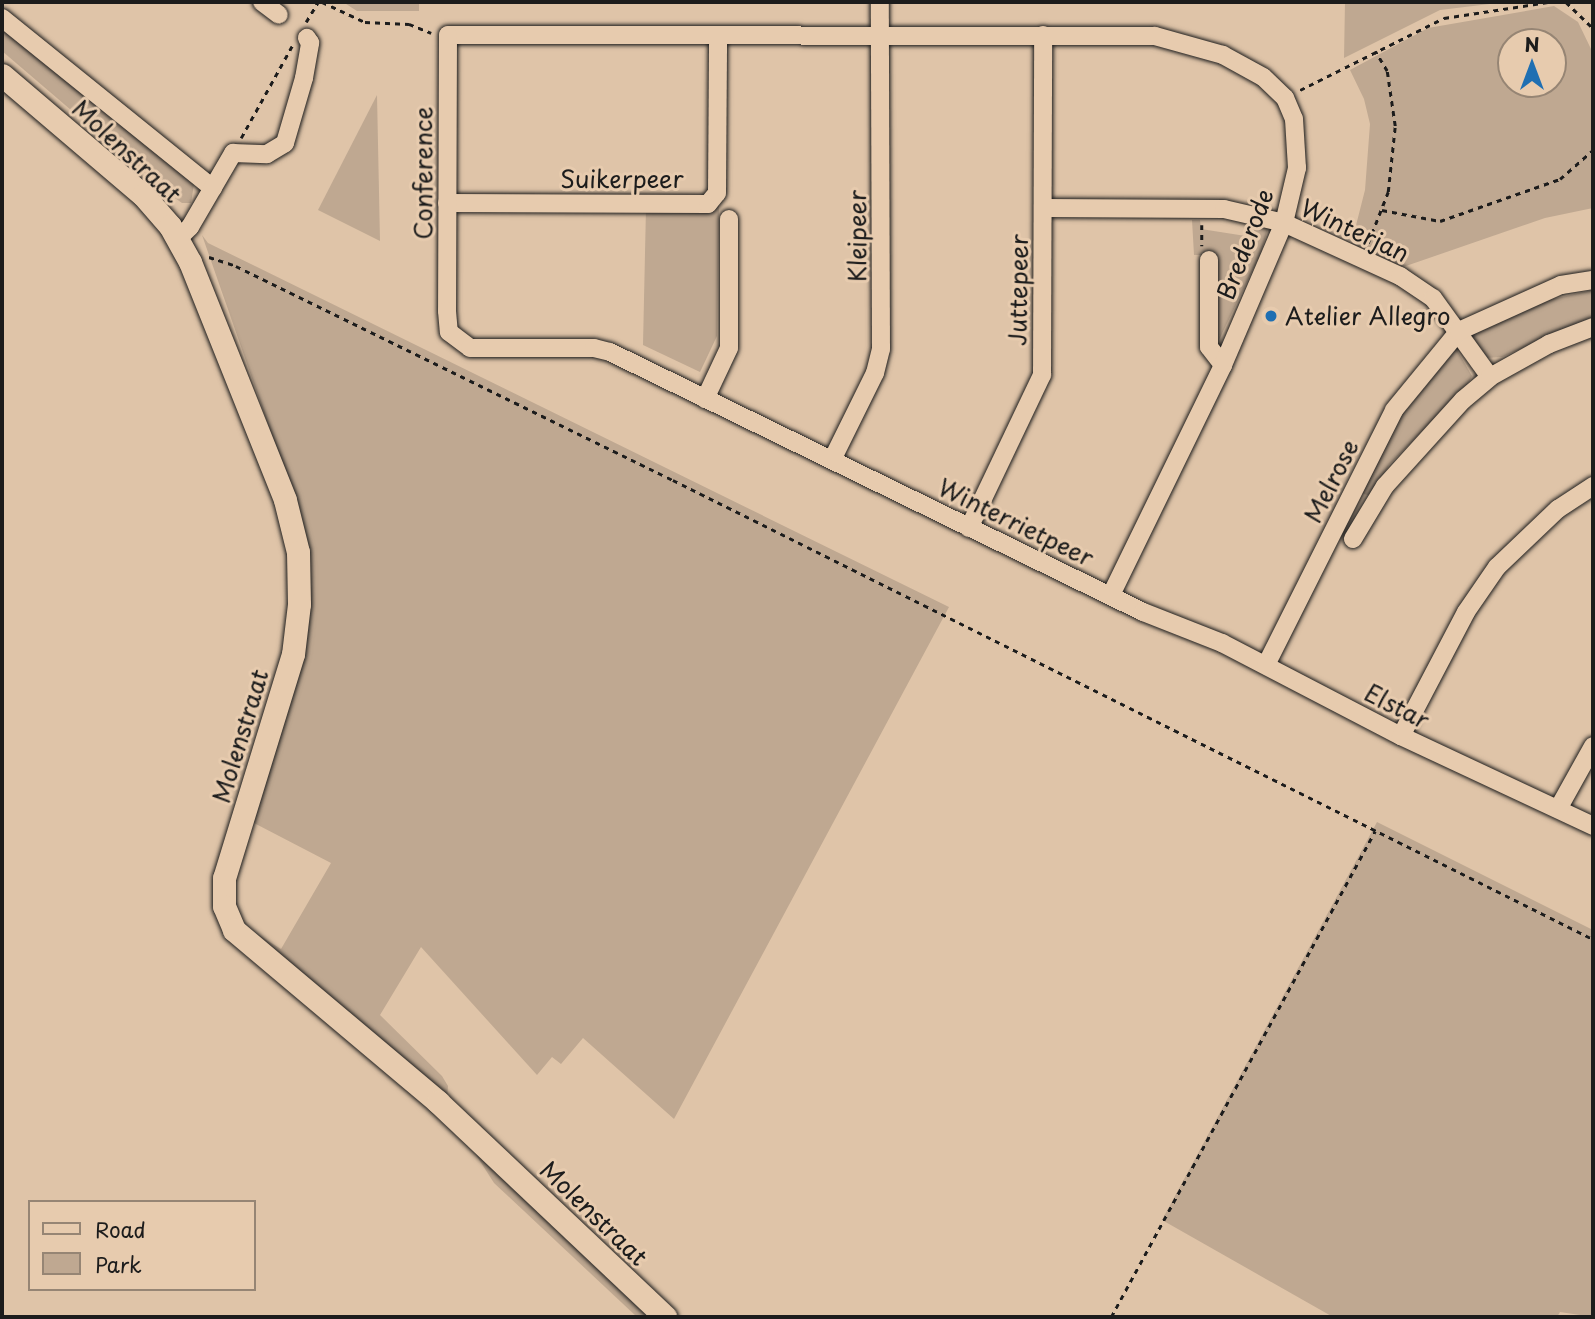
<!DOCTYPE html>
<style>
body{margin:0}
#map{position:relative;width:1595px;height:1319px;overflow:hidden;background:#dfc4a8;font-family:"Playpen Sans",sans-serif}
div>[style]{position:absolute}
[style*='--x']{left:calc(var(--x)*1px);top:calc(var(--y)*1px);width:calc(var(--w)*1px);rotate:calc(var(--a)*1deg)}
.green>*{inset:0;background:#bfa891}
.path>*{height:2.5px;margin-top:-1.25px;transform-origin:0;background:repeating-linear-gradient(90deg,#1c1c1c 0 5px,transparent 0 10px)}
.roads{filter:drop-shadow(0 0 2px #1c1c1c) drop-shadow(0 0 2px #1c1c1c)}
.minor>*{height:18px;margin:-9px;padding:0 9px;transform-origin:9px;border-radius:9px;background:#e7cbae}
.tertiary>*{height:23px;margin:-11.5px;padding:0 11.5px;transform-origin:11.5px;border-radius:11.5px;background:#e7cbae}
.dots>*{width:19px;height:19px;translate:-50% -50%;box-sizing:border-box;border:4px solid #e7cbae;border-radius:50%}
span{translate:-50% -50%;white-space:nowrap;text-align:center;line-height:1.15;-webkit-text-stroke:6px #e7cbae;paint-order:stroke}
.street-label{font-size:24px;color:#1c1c1c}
.poi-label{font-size:24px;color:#1c1c1c}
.left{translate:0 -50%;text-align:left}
.frame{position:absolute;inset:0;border:4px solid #1c1c1c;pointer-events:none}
.legend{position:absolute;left:28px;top:1200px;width:228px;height:91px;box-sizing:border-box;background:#e7cbae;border:2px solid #968574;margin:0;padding:9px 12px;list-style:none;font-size:21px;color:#1c1c1c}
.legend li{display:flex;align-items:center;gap:14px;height:35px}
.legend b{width:35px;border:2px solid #968574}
.north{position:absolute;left:1497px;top:28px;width:70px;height:70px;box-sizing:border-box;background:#e7cbae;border:2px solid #968574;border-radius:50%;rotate:0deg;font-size:19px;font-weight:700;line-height:28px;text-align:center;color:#1c1c1c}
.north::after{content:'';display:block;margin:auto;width:24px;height:32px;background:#1f6fb2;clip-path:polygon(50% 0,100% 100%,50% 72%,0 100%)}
</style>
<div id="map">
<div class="green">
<i style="clip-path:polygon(343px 2px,419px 2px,419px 11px,357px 11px)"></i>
<i style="clip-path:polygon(1345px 2px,1506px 2px,1440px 10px,1344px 58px)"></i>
<i style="clip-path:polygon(evenodd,1554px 6px,1578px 22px,1591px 49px,1593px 208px,1545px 218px,1403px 267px,1351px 245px,1365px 190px,1370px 124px,1364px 99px,1350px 70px,1428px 28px,1554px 6px,1511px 42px,1553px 42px,1553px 84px,1511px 84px,1511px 42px)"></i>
<i style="clip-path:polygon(2px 28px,194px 184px,191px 203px,182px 203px,168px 193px,2px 51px)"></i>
<i style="clip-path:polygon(377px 95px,380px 241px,318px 210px)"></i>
<i style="clip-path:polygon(719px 204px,717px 336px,700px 372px,643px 345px,646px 208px)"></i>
<i style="clip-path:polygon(1192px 220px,1200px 220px,1201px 229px,1252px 237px,1256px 224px,1268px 228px,1261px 253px,1216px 346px,1211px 255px,1194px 255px)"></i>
<i style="clip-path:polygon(202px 235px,208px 243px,949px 607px,674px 1119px,583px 1038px,561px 1064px,552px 1057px,537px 1075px,421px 947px,380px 1015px,442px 1076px,448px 1086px,447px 1099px,257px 934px,281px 949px,331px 863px,252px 822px,302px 665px,309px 572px,304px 527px)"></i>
<i style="clip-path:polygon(1593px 290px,1593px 317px,1502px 357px,1484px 358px,1468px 336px,1544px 301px)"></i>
<i style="clip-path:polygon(1454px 345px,1472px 376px,1468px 384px,1389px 465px,1371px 496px,1360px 493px,1397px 418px)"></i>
<i style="clip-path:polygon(1377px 822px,1593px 930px,1593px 1317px,1560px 1312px,1557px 1317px,1333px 1317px,1162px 1220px)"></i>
<i style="clip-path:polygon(471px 1147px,655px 1317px,637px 1317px,494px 1183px)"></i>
</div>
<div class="path">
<i style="--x:322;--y:2;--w:47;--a:24.9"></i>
<i style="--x:365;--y:22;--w:44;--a:2.6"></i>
<i style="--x:409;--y:24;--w:24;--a:22"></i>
<i style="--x:1566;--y:2;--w:37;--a:44"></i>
<i style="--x:306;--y:22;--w:23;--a:-59"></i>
<i style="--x:1300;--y:90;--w:161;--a:-26.6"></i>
<i style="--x:1444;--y:18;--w:105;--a:-8.7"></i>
<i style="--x:241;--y:138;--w:105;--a:-61"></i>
<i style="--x:1382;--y:210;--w:59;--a:10.7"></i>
<i style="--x:1440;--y:221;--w:127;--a:-19.3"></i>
<i style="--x:1560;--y:179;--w:44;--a:-41.3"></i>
<i style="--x:1202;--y:225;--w:21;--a:90"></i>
<i style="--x:1368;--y:243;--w:55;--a:-68.6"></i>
<i style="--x:1388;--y:192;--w:66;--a:-83.9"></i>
<i style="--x:1395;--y:126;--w:56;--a:-98.3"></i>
<i style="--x:1387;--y:71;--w:23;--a:-121"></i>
<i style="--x:209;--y:257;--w:28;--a:18"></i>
<i style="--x:236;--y:266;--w:487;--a:26.1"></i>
<i style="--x:673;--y:480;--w:1028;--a:26.52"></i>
<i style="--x:1111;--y:1317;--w:553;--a:-61.49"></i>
</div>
<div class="roads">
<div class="minor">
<i style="--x:262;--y:2;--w:21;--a:37"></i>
<i style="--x:2;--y:18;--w:271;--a:38.9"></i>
<i style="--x:447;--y:203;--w:261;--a:0.2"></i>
<i style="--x:708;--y:204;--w:14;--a:-51"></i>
<i style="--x:717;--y:193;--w:158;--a:-89.6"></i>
<i style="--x:1044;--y:208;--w:180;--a:0.3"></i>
<i style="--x:1224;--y:209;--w:62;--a:13.1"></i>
<i style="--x:1284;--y:223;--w:128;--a:24.6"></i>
<i style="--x:1400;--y:276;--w:40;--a:34"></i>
<i style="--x:1433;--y:298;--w:97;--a:54.2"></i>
<i style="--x:178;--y:239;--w:17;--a:-45"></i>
<i style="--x:190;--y:227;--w:86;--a:-59.8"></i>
<i style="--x:233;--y:153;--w:34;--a:2"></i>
<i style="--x:267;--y:154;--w:21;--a:-31"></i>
<i style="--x:285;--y:143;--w:68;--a:-73.7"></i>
<i style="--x:304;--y:78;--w:36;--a:-80"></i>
<i style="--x:310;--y:43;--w:6;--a:-121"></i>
<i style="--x:1209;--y:260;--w:87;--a:90"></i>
<i style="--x:1209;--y:347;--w:23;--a:52"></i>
<i style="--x:705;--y:399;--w:56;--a:-64.8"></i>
<i style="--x:729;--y:348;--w:129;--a:-90"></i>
<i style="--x:832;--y:460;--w:97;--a:-63.7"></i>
<i style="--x:875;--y:373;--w:25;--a:-76"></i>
<i style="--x:881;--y:349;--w:347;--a:-90.2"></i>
<i style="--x:969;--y:528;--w:170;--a:-64.5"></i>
<i style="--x:1042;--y:375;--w:340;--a:-89.8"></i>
<i style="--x:1353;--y:539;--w:62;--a:-58.9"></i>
<i style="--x:1385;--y:486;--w:116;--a:-47.8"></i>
<i style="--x:1463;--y:400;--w:35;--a:-40"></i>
<i style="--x:1490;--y:377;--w:68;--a:-29.2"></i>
<i style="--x:1549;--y:344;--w:47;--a:-21.1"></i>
<i style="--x:1111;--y:595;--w:256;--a:-64"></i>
<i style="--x:1223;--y:365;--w:155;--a:-66.8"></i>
<i style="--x:1284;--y:223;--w:57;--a:-76.7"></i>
<i style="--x:1297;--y:168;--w:49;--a:-93.5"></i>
<i style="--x:1294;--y:119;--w:23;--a:-113"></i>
<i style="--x:1285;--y:98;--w:30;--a:-136"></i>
<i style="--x:1263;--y:77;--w:46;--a:-151.2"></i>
<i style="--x:1223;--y:55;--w:71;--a:-164.4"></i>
<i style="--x:1155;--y:36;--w:707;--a:-179.92"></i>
<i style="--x:448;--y:35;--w:276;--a:90.2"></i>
<i style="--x:447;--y:311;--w:21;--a:85"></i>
<i style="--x:449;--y:332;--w:26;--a:37"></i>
<i style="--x:470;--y:348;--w:124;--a:0"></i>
<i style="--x:594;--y:348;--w:16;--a:14"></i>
<i style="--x:610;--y:352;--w:593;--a:26"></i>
<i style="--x:1143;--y:612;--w:85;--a:21.4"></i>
<i style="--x:1222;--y:643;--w:202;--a:27.5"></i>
<i style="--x:1401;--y:736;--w:212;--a:25.1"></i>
<i style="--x:1266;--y:665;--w:285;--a:-63.3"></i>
<i style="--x:1394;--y:410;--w:102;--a:-50.6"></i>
<i style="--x:1459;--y:331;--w:112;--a:-24.3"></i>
<i style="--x:1561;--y:285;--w:32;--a:-9"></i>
<i style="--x:1401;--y:736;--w:140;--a:-62.3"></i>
<i style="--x:1466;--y:612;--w:55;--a:-55.4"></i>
<i style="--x:1497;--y:567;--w:84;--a:-43.6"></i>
<i style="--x:1558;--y:509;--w:42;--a:-33.3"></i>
<i style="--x:1558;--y:809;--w:72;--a:-60.9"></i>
</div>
<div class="tertiary">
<i style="--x:2;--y:75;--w:185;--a:40.4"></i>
<i style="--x:143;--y:195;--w:41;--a:48.9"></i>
<i style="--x:170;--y:226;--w:41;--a:60.9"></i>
<i style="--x:190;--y:262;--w:256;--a:68.2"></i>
<i style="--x:285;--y:500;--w:54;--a:76"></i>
<i style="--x:298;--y:552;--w:52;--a:88.9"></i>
<i style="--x:299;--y:604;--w:50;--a:96.8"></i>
<i style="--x:293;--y:654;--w:234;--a:107.1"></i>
<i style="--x:224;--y:878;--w:28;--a:90"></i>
<i style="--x:224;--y:906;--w:26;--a:67"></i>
<i style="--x:234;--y:930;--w:267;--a:40.1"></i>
<i style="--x:438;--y:1102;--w:313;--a:43.4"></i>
</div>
</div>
<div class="dots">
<i style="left:1271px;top:316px;background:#1f6fb2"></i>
</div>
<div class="street-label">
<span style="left:127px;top:151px;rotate:43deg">Molenstraat</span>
<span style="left:423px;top:173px;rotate:-90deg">Conference</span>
<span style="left:622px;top:179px">Suikerpeer</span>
<span style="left:1355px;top:230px;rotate:25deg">Winterjan</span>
<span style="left:857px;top:236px;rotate:-90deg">Kleipeer</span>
<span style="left:1245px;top:244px;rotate:-69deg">Brederode</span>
<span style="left:1018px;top:290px;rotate:-89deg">Juttepeer</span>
<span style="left:1331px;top:481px;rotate:-63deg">Melrose</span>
<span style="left:1016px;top:522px;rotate:26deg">Winterrietpeer</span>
<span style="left:1397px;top:706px;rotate:27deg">Elstar</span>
<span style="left:240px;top:736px;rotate:-73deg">Molenstraat</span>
<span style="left:594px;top:1213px;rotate:44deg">Molenstraat</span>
</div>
<div class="poi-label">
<span class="left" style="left:1285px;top:316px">Atelier Allegro</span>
</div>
<div class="frame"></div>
<ul class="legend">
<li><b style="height:9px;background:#e7cbae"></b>Road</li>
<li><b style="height:19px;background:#bfa891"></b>Park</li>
</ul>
<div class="north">N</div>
</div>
